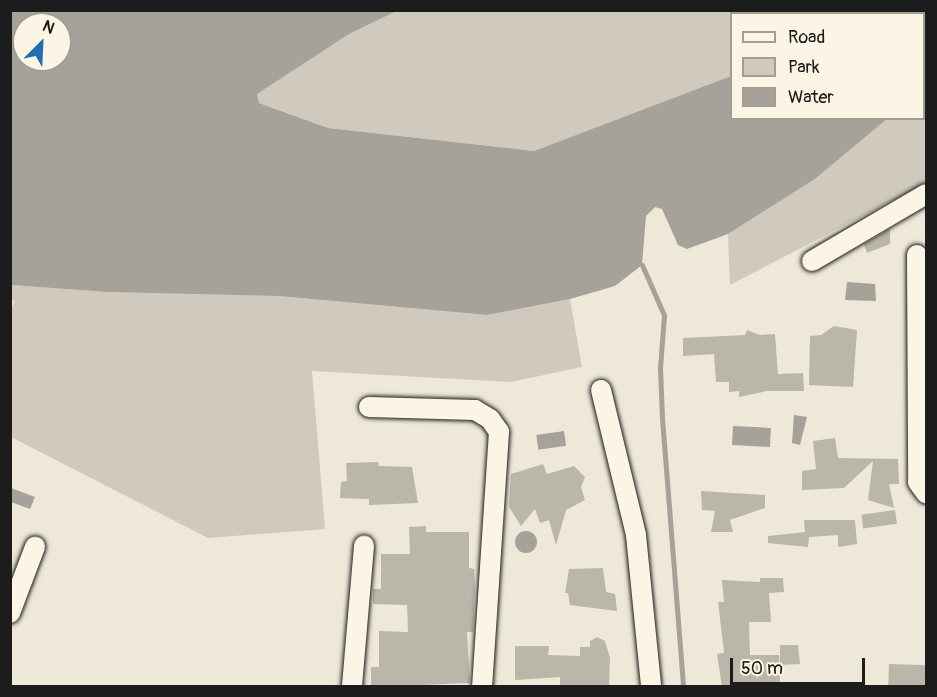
<!DOCTYPE html>
<style>
body{margin:0}
#map{position:relative;width:937px;height:697px;overflow:hidden;background:#eee8d9;font-family:Pangolin,sans-serif}
div>[style]{position:absolute}
[style*='--x']{left:calc(var(--x)*1px);top:calc(var(--y)*1px);width:calc(var(--w)*1px);rotate:calc(var(--a)*1deg)}
.green>*{inset:0;background:#cfcabd}
.water>*{inset:0;background:#a7a299;transform-origin:0 0}
.round{border-radius:50%}
.stream>*{height:5px;margin:-2.5px;padding:0 2.5px;transform-origin:2.5px;border-radius:2.5px;background:#a7a299}
.building>*{inset:0;background:#bab6aa;transform-origin:0 0}
.roads{filter:drop-shadow(0 0 2px #1c1c1c) drop-shadow(0 0 2px #1c1c1c)}
.minor>*{height:20px;margin:-10px;padding:0 10px;transform-origin:10px;border-radius:10px;background:#fcf5e5}
span{translate:-50% -50%;white-space:nowrap;text-align:center;line-height:1.15;-webkit-text-stroke:6px #fcf5e5;paint-order:stroke}
.frame{position:absolute;inset:0;border:12px solid #1c1c1c;pointer-events:none}
.legend{position:absolute;left:730px;top:12px;width:195px;height:108px;box-sizing:border-box;background:#fcf5e5;border:2px solid #a29e95;margin:0;padding:8px 10px;list-style:none;font-size:18px;color:#1c1c1c}
.legend li{display:flex;align-items:center;gap:12px;height:30px}
.legend b{width:30px;border:2px solid #a29e95}
.north{position:absolute;left:12px;top:12px;width:60px;height:60px;box-sizing:border-box;background:#fcf5e5;border:2px solid #a29e95;border-radius:50%;rotate:24deg;font-size:16px;font-weight:700;line-height:24px;text-align:center;color:#1c1c1c}
.north::after{content:'';display:block;margin:auto;width:21px;height:27px;background:#1f6fb2;clip-path:polygon(50% 0,100% 100%,50% 72%,0 100%)}
.scale{position:absolute;left:730px;top:658px;width:135px;height:27px;box-sizing:border-box;border:3px solid #1c1c1c;border-top:0;padding-left:8px;font-size:18px;line-height:21px;white-space:nowrap;color:#1c1c1c;-webkit-text-stroke:4px #fcf5e5;paint-order:stroke}
</style>
<div id="map">
<div class="green">
<i style="clip-path:polygon(397px 11px,841px 11px,732px 14px,731px 76px,534px 151px,328px 128px,259px 103px,257px 94px,264px 86px,349px 34px)"></i>
<i style="clip-path:polygon(926px 101px,926px 183px,730px 285px,728px 234px,815px 179px,887px 119px,924px 118px)"></i>
<i style="clip-path:polygon(11px 285px,107px 292px,278px 296px,487px 315px,570px 299px,582px 367px,511px 382px,312px 371px,325px 529px,208px 538px,11px 437px,10px 312px,15px 301px,11px 300px)"></i>
</div>
<div class="water">
<i style="clip-path:polygon(evenodd,10px 11px,397px 11px,349px 34px,257px 94px,259px 103px,328px 128px,534px 151px,731px 76px,732px 118px,887px 119px,815px 179px,728px 234px,687px 249px,678px 245px,662px 209px,655px 207px,646px 216px,642px 265px,615px 286px,570px 299px,487px 315px,278px 296px,107px 292px,11px 285px,10px 11px,24px 24px,60px 24px,60px 60px,24px 60px,24px 24px)"></i>
<i style="clip-path:polygon(841px 11px,926px 11px,926px 101px,924px 102px,924px 14px,837px 13px)"></i>
<i style="clip-path:polygon(847px 282px,875px 284px,876px 301px,845px 300px)"></i>
<i style="clip-path:polygon(794px 415px,807px 417px,800px 445px,792px 443px)"></i>
<i style="left:733px;top:426px;width:38px;height:19px;rotate:3deg"></i>
<i style="left:564px;top:431px;width:15px;height:28px;rotate:82deg"></i>
<i style="clip-path:polygon(11px 488px,35px 497px,30px 509px,11px 502px)"></i>
<i class="round" style="left:515px;top:531px;width:22px;height:22px"></i>
</div>
<div class="stream">
<i style="--x:642;--y:265;--w:55;--a:66.3"></i>
<i style="--x:664;--y:315;--w:53;--a:94.3"></i>
<i style="--x:660;--y:368;--w:50;--a:87.7"></i>
<i style="--x:662;--y:418;--w:269;--a:85.5"></i>
</div>
<div class="building">
<i style="clip-path:polygon(890px 229px,890px 244px,867px 253px,864px 244px)"></i>
<i style="clip-path:polygon(834px 326px,857px 330px,853px 387px,809px 385px,810px 336px,821px 335px)"></i>
<i style="clip-path:polygon(747px 330px,760px 335px,775px 334px,778px 374px,803px 373px,804px 391px,767px 391px,739px 397px,739px 391px,729px 392px,729px 382px,716px 382px,714px 354px,683px 356px,683px 338px,745px 335px)"></i>
<i style="clip-path:polygon(835px 438px,838px 458px,898px 459px,899px 484px,889px 484px,894px 508px,868px 500px,873px 461px,844px 488px,802px 490px,802px 471px,816px 469px,813px 441px)"></i>
<i style="clip-path:polygon(378px 462px,379px 466px,412px 467px,418px 503px,369px 505px,369px 499px,340px 498px,341px 482px,347px 481px,346px 463px)"></i>
<i style="clip-path:polygon(543px 464px,547px 474px,574px 466px,585px 477px,581px 487px,585px 500px,566px 510px,556px 545px,549px 520px,540px 523px,535px 509px,521px 526px,509px 507px,511px 474px)"></i>
<i style="clip-path:polygon(701px 491px,765px 495px,765px 508px,730px 520px,733px 532px,711px 532px,715px 511px,702px 510px)"></i>
<i style="left:895px;top:510px;width:14px;height:34px;rotate:82deg"></i>
<i style="clip-path:polygon(804px 520px,855px 520px,857px 544px,838px 547px,838px 535px,809px 537px,808px 547px,768px 543px,768px 536px,805px 532px)"></i>
<i style="clip-path:polygon(426px 526px,426px 532px,469px 532px,469px 568px,474px 569px,475px 588px,473px 632px,467px 632px,470px 683px,371px 687px,371px 667px,379px 667px,379px 631px,408px 632px,407px 605px,373px 604px,373px 589px,381px 589px,381px 554px,410px 554px,409px 527px)"></i>
<i style="clip-path:polygon(603px 568px,606px 592px,615px 594px,617px 611px,570px 605px,568px 593px,565px 593px,569px 569px)"></i>
<i style="clip-path:polygon(760px 578px,783px 578px,784px 592px,769px 593px,771px 622px,749px 622px,750px 655px,779px 655px,780px 683px,722px 687px,717px 654px,724px 653px,718px 602px,724px 602px,722px 580px,760px 582px)"></i>
<i style="clip-path:polygon(597px 637px,605px 641px,610px 658px,609px 687px,560px 687px,560px 677px,515px 680px,515px 646px,549px 646px,548px 655px,580px 656px,580px 647px,590px 647px,590px 641px)"></i>
<i style="clip-path:polygon(780px 645px,798px 645px,800px 664px,780px 665px)"></i>
<i style="left:889px;top:664px;width:38px;height:23px;rotate:2deg"></i>
</div>
<div class="roads">
<div class="minor">
<i style="--x:917;--y:255;--w:227;--a:89.7"></i>
<i style="--x:918;--y:482;--w:14;--a:54"></i>
<i style="--x:812;--y:261;--w:132;--a:-30.4"></i>
<i style="--x:601;--y:390;--w:149;--a:76.4"></i>
<i style="--x:636;--y:535;--w:152;--a:84.3"></i>
<i style="--x:369;--y:407;--w:106;--a:1.6"></i>
<i style="--x:475;--y:410;--w:17;--a:31"></i>
<i style="--x:490;--y:419;--w:16;--a:55"></i>
<i style="--x:499;--y:432;--w:255;--a:93.8"></i>
<i style="--x:10;--y:613;--w:71;--a:-69.3"></i>
<i style="--x:352;--y:686;--w:141;--a:-85.1"></i>
</div>
</div>
<div class="frame"></div>
<ul class="legend">
<li><b style="height:8px;background:#fcf5e5"></b>Road</li>
<li><b style="height:16px;background:#cfcabd"></b>Park</li>
<li><b style="height:16px;background:#a7a299"></b>Water</li>
</ul>
<div class="north">N</div>
<div class="scale">50 m</div>
</div>
